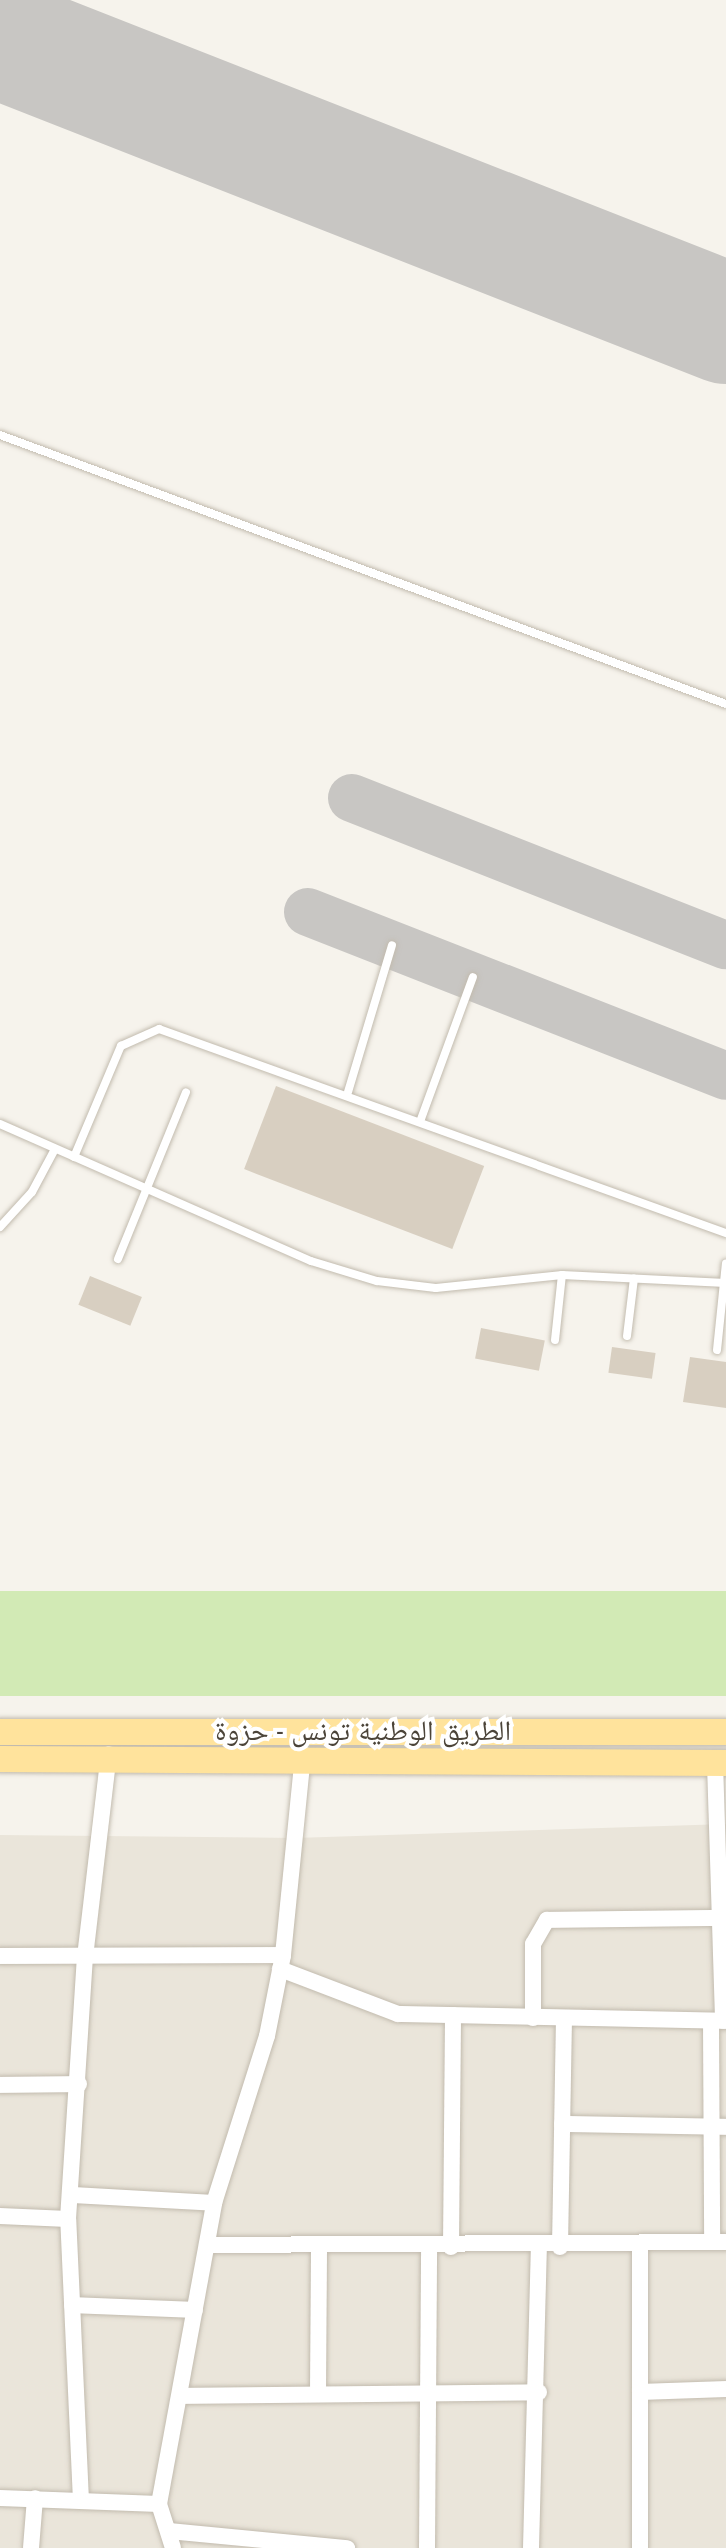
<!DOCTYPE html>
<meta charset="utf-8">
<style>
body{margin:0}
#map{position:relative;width:726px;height:2548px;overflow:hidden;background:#f6f3ec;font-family:Jost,"Noto Naskh Arabic",sans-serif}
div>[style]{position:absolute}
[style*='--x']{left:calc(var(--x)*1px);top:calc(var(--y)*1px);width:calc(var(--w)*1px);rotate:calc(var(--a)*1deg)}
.residential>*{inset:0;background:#eae5da}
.green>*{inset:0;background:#d2eab5;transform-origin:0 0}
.taxiway>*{height:48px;margin:-24px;padding:0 24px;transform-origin:24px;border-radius:24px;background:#c8c6c3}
.runway>*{height:122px;margin:-61px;padding:0 61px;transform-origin:61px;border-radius:61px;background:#c8c6c3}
.building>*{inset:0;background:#d8cfc1;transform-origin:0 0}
.roads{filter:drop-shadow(0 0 2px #c2bbae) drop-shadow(0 0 2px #c2bbae)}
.lane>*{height:8px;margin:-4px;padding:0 4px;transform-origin:4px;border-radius:4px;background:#fff}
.street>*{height:16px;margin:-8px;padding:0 8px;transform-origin:8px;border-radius:8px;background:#fff}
.primary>*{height:26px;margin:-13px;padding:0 13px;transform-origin:13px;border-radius:13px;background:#ffe39c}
span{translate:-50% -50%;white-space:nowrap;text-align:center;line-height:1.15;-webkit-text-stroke:8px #fff;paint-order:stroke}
.street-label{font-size:28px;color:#4b4439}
</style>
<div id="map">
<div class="residential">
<i style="clip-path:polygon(726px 1824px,726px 2548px,0 2548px,0 1835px,295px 1838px)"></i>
</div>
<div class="green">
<i style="left:0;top:1591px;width:726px;height:105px"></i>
</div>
<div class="taxiway">
<i style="--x:352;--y:798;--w:402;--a:21.5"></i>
<i style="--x:308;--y:912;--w:449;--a:21.4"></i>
</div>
<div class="runway">
<i style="--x:0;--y:38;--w:780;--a:21.43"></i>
</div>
<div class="building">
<i style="left:276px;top:1086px;width:223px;height:89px;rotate:21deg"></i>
<i style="left:90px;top:1276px;width:56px;height:31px;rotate:22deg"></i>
<i style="left:481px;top:1328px;width:65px;height:31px;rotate:11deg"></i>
<i style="left:612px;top:1347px;width:44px;height:26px;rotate:8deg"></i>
<i style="clip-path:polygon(690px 1357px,726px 1362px,726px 1408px,683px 1402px)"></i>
</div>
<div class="roads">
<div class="lane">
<i style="--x:0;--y:435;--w:774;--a:20.33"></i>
<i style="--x:348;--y:1092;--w:153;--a:-73.3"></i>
<i style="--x:421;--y:1119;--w:151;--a:-69.9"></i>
<i style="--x:0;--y:1124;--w:340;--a:23.8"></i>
<i style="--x:311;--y:1261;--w:69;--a:16.9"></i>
<i style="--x:377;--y:1281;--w:59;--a:6.8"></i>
<i style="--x:436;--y:1288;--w:127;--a:-5.9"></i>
<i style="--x:562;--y:1275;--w:164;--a:2.8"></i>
<i style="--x:74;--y:1157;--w:121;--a:-67.1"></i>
<i style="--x:121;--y:1046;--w:42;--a:-24.1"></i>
<i style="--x:159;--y:1029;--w:603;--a:19.79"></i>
<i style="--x:0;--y:1227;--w:47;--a:-47.6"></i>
<i style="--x:32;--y:1192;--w:49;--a:-61.9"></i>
<i style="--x:118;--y:1259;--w:180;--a:-67.8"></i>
<i style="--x:627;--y:1336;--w:58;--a:-83.1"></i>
<i style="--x:555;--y:1340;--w:65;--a:-83.9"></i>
<i style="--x:717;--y:1350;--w:87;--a:-84.1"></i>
</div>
<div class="street">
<i style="--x:715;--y:1763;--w:258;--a:88.2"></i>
<i style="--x:0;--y:1956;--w:283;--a:-0.2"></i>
<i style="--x:280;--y:1969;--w:126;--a:20.9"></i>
<i style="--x:398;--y:2014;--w:328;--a:1.2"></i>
<i style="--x:533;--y:2018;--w:74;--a:-90"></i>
<i style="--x:533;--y:1944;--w:28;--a:-60"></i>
<i style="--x:547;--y:1920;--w:176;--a:-0.7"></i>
<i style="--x:711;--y:2021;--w:220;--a:89.7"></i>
<i style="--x:0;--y:2085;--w:79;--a:-0.7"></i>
<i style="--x:562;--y:2124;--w:164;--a:1"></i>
<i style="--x:73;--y:2195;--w:141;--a:3.2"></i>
<i style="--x:0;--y:2216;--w:68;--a:2.5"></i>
<i style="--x:207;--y:2245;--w:519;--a:-0.33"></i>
<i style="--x:451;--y:2247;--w:232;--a:-89.5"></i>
<i style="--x:560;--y:2247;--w:225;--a:-89"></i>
<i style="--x:72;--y:2305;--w:123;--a:2.3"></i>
<i style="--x:640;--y:2392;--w:86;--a:-2"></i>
<i style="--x:318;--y:2394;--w:148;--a:-89.6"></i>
<i style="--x:180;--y:2396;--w:359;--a:-0.6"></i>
<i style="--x:0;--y:2498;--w:159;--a:2.2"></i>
<i style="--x:81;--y:2501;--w:282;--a:-92.6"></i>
<i style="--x:68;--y:2219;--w:263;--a:-86.3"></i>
<i style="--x:85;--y:1957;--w:204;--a:-83.3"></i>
<i style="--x:169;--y:2531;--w:179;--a:5.5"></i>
<i style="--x:31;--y:2548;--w:50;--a:-85.4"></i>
<i style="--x:173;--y:2548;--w:46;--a:-107.7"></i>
<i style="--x:159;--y:2504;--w:306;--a:-79.6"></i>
<i style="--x:214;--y:2203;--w:175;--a:-72.4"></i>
<i style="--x:267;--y:2036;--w:83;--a:-78.8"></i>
<i style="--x:283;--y:1955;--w:202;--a:-84.3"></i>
<i style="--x:427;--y:2548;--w:301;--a:-89.6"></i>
<i style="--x:531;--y:2548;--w:301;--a:-88.5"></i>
<i style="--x:640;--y:2548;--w:305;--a:-90"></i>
</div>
<div class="primary">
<i style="--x:0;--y:1732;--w:726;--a:0"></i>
<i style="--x:0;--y:1759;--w:726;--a:0.32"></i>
</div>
</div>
<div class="street-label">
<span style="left:363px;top:1731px">الطريق الوطنية تونس - حزوة</span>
</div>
</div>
